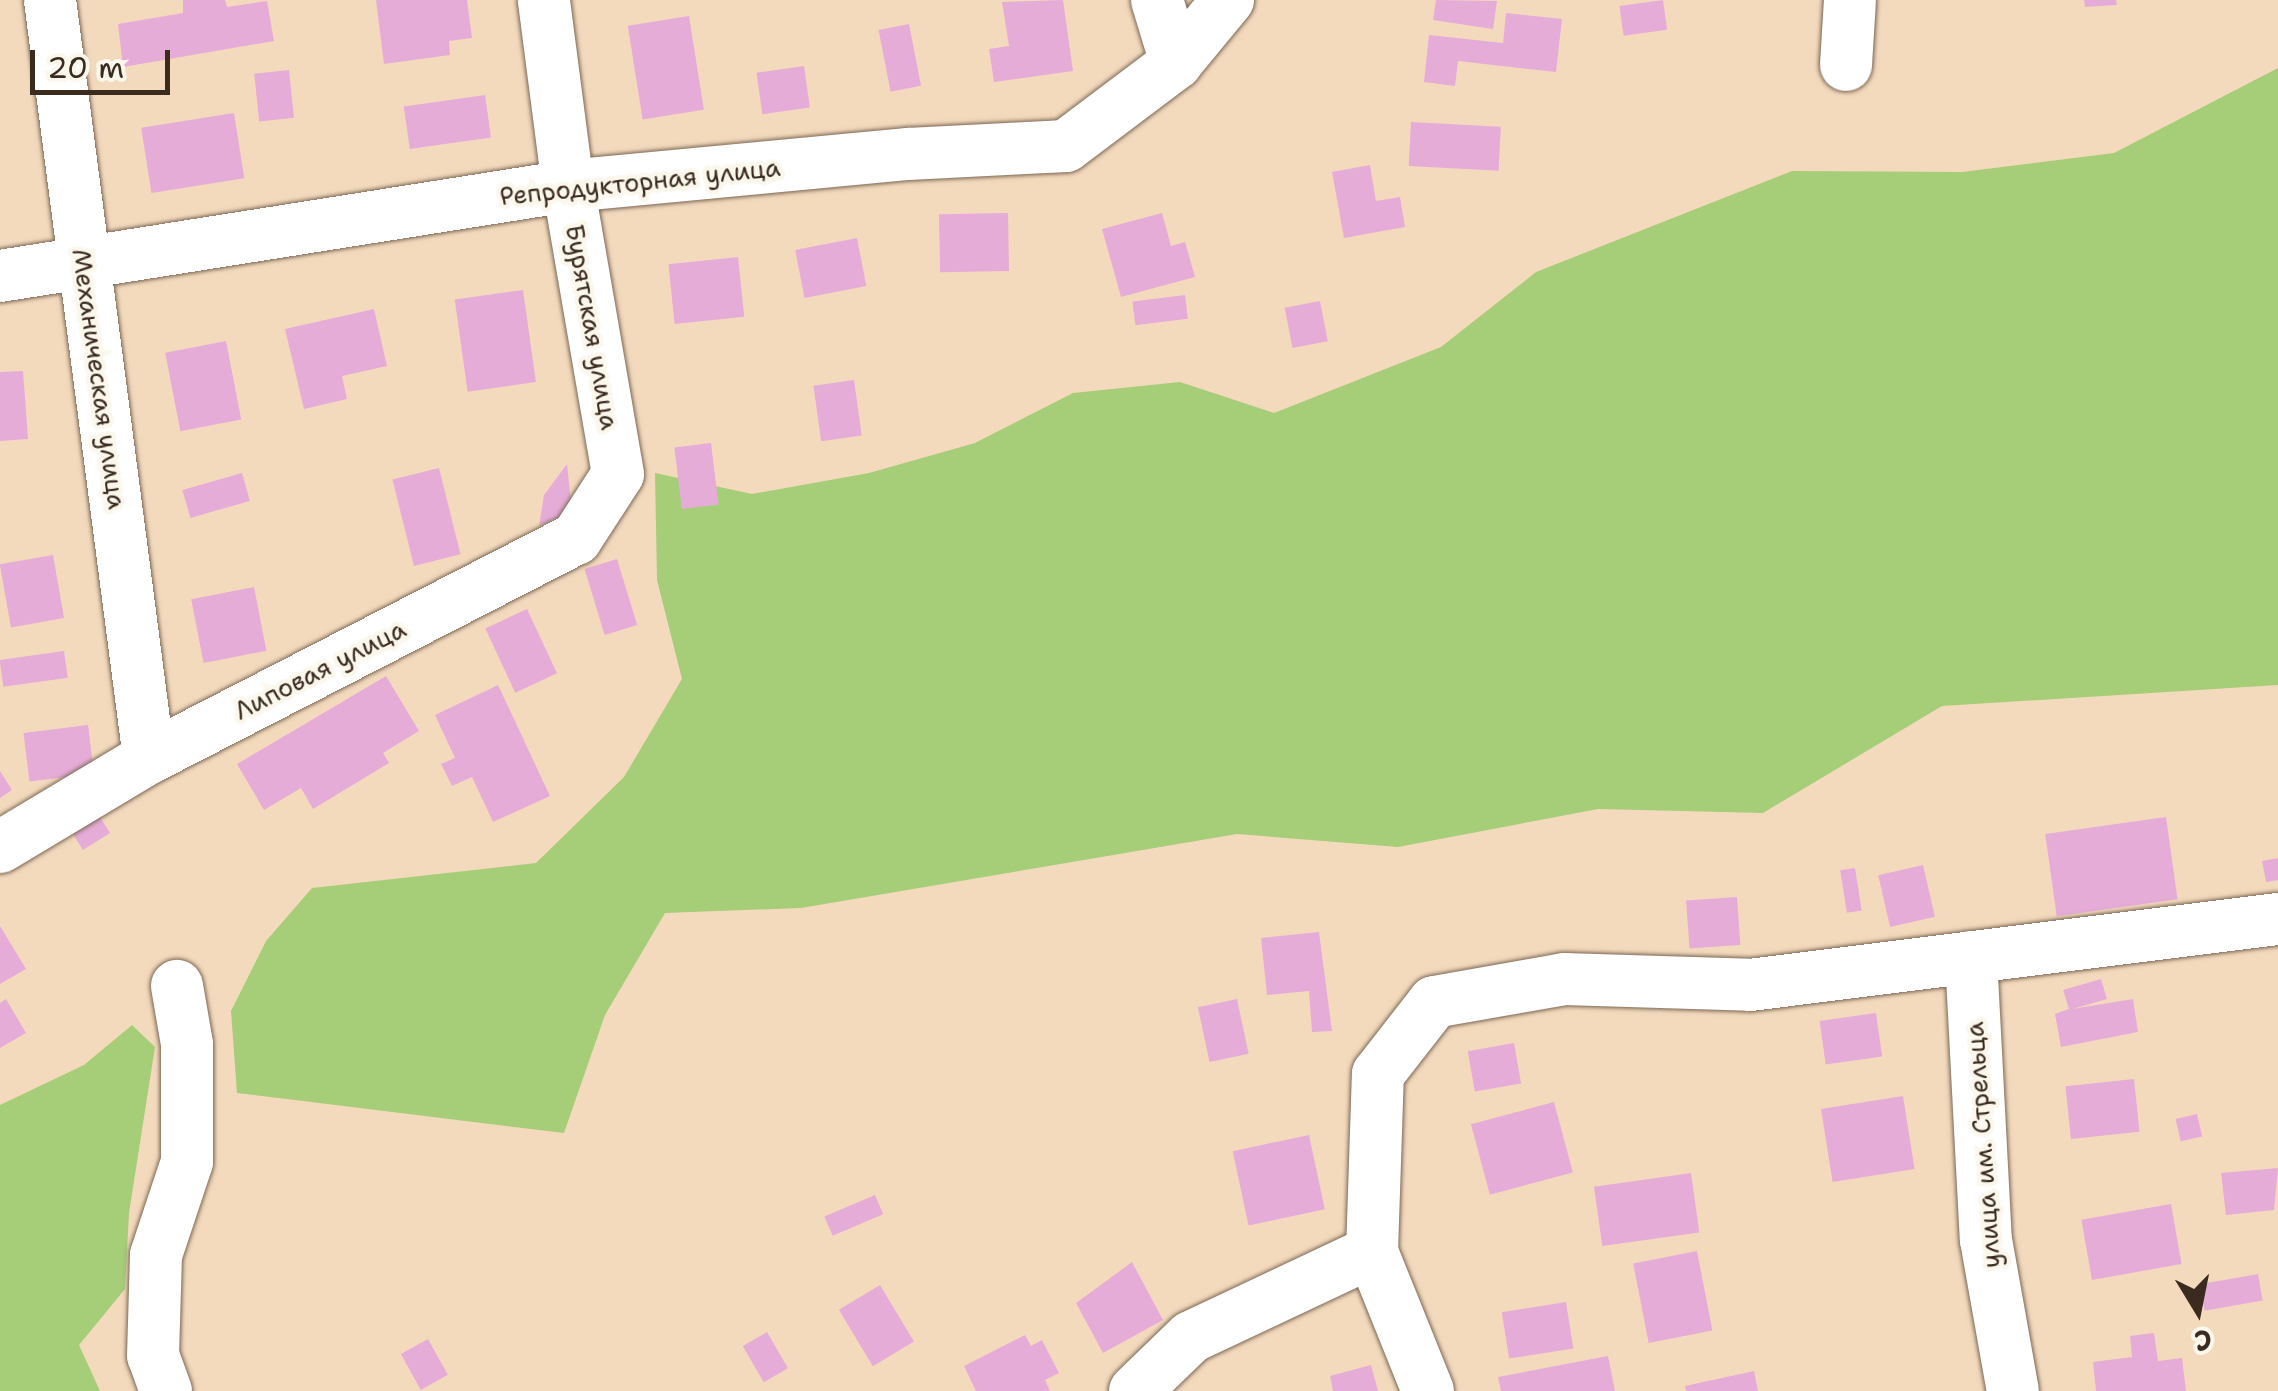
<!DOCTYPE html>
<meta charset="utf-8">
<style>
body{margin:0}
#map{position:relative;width:2278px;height:1391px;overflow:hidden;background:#f4dabd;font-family:"Shantell Sans",sans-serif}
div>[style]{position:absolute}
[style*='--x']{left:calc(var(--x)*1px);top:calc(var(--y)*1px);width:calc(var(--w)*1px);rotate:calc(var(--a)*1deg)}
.green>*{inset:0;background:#a6cd78}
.building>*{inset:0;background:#e6acd8;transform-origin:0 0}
.roads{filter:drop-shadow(0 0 2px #7c6856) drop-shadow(0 0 2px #7c6856)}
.minor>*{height:52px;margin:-26px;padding:0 26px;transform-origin:26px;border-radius:26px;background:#fff}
span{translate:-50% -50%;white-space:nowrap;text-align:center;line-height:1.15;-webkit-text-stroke:9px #fbf7ec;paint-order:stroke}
.street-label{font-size:25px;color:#3b2a1e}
.north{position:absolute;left:2148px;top:1261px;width:100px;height:100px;-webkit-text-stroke:8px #fbf7ec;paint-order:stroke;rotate:170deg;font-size:28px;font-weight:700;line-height:40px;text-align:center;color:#3b2a1e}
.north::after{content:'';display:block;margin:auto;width:35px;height:45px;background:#3b2a1e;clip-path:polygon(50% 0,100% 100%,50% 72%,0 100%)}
.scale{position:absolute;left:30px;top:50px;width:140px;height:45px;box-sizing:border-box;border:5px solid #3b2a1e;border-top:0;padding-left:12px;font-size:30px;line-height:35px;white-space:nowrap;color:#3b2a1e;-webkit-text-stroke:8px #fbf7ec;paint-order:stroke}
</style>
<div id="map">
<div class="green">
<i style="clip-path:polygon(2278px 68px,2278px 685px,1942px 706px,1763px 813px,1598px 809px,1398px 847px,1237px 834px,801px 908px,665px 913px,605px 1015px,564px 1133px,237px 1093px,231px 1011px,266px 941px,312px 888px,536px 863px,624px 777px,682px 679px,657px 580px,655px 473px,752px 494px,869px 473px,975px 443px,1073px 393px,1180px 382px,1274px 413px,1441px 347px,1536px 272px,1792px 171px,1962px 172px,2114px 153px)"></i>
<i style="clip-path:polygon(132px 1025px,155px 1047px,129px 1213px,125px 1289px,79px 1345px,100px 1391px,0 1391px,0 1105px,84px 1065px)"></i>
</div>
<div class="building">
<i style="clip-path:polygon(183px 0,225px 0,227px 7px,267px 1px,274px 41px,123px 67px,118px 24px,183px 13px)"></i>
<i style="clip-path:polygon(376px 0,467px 0,472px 38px,449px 41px,450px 55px,384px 64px)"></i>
<i style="clip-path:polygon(1063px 0,1073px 71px,994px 82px,989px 49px,1009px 46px,1002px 2px)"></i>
<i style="clip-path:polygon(1436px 0,1497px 1px,1493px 29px,1433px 20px)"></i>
<i style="left:1663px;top:0;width:30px;height:44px;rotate:82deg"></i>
<i style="clip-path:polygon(2084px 0,2116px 0,2117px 5px,2085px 7px)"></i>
<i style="clip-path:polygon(1506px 13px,1562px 19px,1556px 72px,1458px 61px,1455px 86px,1424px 82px,1429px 35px,1503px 43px)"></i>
<i style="left:689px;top:16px;width:95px;height:62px;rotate:81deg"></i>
<i style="left:909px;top:24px;width:63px;height:31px;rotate:79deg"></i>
<i style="left:804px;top:66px;width:42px;height:48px;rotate:82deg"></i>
<i style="left:289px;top:70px;width:48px;height:35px;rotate:84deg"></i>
<i style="left:485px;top:95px;width:43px;height:82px;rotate:82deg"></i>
<i style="left:234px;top:113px;width:66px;height:94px;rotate:81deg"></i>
<i style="left:1411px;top:122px;width:90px;height:44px;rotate:3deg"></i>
<i style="clip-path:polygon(1370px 165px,1376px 201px,1400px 197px,1405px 227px,1344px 238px,1332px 172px)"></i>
<i style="left:1008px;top:213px;width:58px;height:69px;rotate:89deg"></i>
<i style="clip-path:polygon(1162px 213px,1171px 246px,1185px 242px,1195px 277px,1121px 297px,1102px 229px)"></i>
<i style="left:857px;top:238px;width:49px;height:63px;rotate:79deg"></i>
<i style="left:738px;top:257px;width:60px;height:70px;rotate:84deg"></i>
<i style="left:523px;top:290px;width:93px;height:69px;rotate:82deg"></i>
<i style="left:1185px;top:295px;width:24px;height:53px;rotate:83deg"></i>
<i style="left:1320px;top:301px;width:41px;height:36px;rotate:79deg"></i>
<i style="clip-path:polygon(374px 309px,387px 366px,342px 376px,347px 399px,304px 409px,285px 329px)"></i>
<i style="left:226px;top:341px;width:80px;height:62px;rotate:79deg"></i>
<i style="clip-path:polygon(23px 371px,28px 439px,0 441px,0 372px)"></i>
<i style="left:854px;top:380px;width:56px;height:41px;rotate:82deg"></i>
<i style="left:711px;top:443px;width:62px;height:37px;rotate:83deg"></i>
<i style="clip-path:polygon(567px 464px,572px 511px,539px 526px,544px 495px)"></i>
<i style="left:439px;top:468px;width:89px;height:48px;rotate:76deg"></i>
<i style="left:242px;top:473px;width:29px;height:62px;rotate:74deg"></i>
<i style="left:53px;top:555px;width:64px;height:54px;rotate:80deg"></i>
<i style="left:617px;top:559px;width:69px;height:34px;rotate:73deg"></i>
<i style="left:254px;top:587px;width:65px;height:64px;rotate:79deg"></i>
<i style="left:527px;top:609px;width:71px;height:46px;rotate:65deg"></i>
<i style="left:64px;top:651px;width:27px;height:65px;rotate:82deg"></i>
<i style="clip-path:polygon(386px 676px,419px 731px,383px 753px,389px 763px,313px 809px,301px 788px,264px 810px,237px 764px)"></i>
<i style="clip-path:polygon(498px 685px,550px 796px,493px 822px,472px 777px,452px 786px,441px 764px,455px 758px,435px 715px)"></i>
<i style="left:88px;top:725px;width:49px;height:65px;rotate:83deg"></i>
<i style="clip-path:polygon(0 771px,12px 790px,0 798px)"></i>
<i style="left:100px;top:817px;width:19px;height:32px;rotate:58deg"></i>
<i style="left:2166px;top:817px;width:83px;height:122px;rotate:82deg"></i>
<i style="clip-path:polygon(2278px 858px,2278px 880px,2266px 882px,2262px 861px)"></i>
<i style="left:1923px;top:865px;width:53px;height:46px;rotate:77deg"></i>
<i style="left:1855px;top:868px;width:43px;height:15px;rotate:81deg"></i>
<i style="left:1737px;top:897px;width:48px;height:51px;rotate:86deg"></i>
<i style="clip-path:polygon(0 926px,26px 969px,0 984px)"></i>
<i style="clip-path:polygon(1319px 932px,1332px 1031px,1312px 1032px,1309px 991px,1267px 995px,1261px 938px)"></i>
<i style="clip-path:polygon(2101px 979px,2107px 999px,2072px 1009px,2133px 999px,2138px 1032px,2061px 1047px,2055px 1014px,2069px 1009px,2063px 990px)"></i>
<i style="clip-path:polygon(6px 999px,26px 1033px,0 1048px,0 1003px)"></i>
<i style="left:1237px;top:999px;width:56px;height:40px;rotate:78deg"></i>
<i style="left:1876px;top:1013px;width:44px;height:57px;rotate:82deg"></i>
<i style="left:1514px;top:1043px;width:41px;height:47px;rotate:80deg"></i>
<i style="left:2134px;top:1079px;width:53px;height:69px;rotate:84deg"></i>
<i style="left:1903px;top:1096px;width:74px;height:83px;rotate:81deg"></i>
<i style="left:1554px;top:1102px;width:73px;height:86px;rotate:75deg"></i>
<i style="left:2197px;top:1114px;width:23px;height:22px;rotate:77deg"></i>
<i style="left:1309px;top:1135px;width:76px;height:78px;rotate:78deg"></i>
<i style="clip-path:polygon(2278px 1168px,2274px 1210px,2226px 1215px,2221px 1173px)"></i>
<i style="left:1691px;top:1173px;width:60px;height:98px;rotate:82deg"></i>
<i style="left:875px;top:1195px;width:21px;height:55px;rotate:67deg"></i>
<i style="left:2171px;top:1204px;width:61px;height:91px;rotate:80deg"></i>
<i style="left:1697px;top:1251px;width:81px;height:65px;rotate:79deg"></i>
<i style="clip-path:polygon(1132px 1262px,1163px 1320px,1103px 1353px,1076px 1303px)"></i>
<i style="left:2258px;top:1274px;width:27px;height:59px;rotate:80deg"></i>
<i style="left:880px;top:1285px;width:66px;height:48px;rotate:59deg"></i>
<i style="left:1566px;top:1302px;width:47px;height:65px;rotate:81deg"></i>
<i style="left:767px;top:1332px;width:42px;height:28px;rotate:60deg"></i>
<i style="clip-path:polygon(2154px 1333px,2158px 1361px,2182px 1358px,2186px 1391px,2096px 1391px,2093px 1362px,2132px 1357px,2130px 1336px)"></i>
<i style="clip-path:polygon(1025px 1335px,1031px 1346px,1042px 1340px,1059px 1373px,1045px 1380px,1050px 1391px,976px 1391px,964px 1366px)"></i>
<i style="left:428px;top:1339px;width:41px;height:31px;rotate:61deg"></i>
<i style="clip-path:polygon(1608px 1356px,1615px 1391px,1501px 1391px,1498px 1377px)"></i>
<i style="clip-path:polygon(1371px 1365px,1378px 1391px,1333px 1391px,1330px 1376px)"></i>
<i style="clip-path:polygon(1754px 1371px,1758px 1391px,1686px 1391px,1685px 1386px)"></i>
</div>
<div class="roads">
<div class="minor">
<i style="--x:50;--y:0;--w:764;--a:82.56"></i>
<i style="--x:1157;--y:0;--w:66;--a:73.2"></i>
<i style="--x:1846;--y:65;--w:65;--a:-86.5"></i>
<i style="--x:0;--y:276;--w:575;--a:-9"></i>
<i style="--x:568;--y:186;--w:342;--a:-5.4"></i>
<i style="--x:908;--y:154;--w:158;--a:-2.9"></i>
<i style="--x:1066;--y:146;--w:138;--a:-37"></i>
<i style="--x:1176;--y:63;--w:82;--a:-50.5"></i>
<i style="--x:0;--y:847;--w:174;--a:-30.9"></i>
<i style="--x:149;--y:758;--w:480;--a:-27.2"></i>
<i style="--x:576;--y:539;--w:77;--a:-57.1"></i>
<i style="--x:618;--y:474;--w:292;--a:-99.8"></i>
<i style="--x:568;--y:186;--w:188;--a:-97.4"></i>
<i style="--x:1971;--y:957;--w:283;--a:87"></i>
<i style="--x:1986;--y:1240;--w:153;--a:79.9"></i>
<i style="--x:166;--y:1391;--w:37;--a:-110"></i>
<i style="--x:153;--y:1356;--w:101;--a:-88.3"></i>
<i style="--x:156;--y:1255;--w:98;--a:-71.6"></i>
<i style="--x:187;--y:1162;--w:118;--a:-90"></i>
<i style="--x:187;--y:1044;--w:59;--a:-99.8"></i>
<i style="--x:1135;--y:1391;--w:78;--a:-44"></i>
<i style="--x:1191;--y:1337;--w:200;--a:-25.2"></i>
<i style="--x:1428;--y:1391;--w:150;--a:-111.9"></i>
<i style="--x:1372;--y:1252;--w:178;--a:-88.1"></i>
<i style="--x:1378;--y:1074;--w:91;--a:-52.1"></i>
<i style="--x:1434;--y:1002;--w:132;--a:-10"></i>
<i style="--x:1564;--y:979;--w:186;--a:1.8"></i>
<i style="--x:1750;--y:985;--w:532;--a:-7.13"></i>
</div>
</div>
<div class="street-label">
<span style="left:640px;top:182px;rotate:-6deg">Репродукторная улица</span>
<span style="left:592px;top:327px;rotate:80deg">Бурятская улица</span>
<span style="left:99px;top:379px;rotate:82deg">Механическая улица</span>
<span style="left:320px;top:670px;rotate:-27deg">Липовая улица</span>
<span style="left:1983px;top:1145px;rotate:-94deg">улица им. Стрельца</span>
</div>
<div class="north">С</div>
<div class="scale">20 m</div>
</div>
